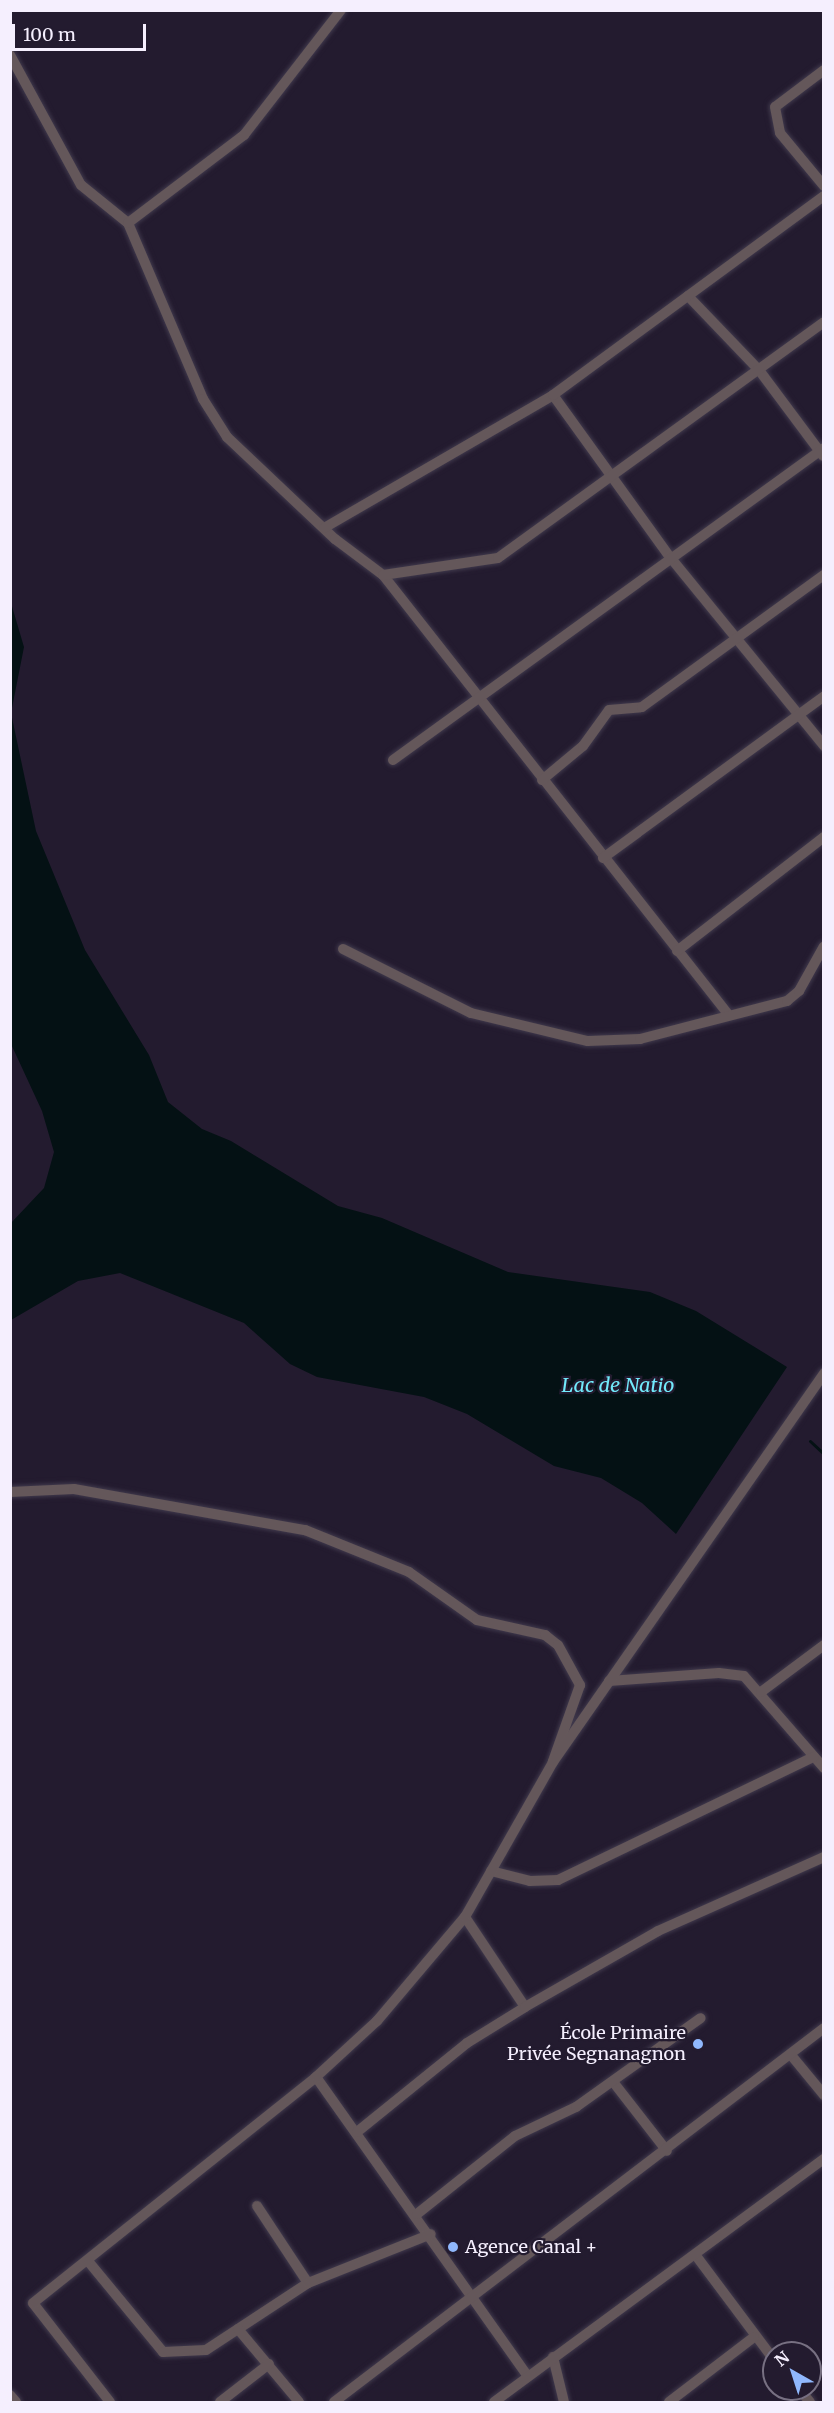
<!DOCTYPE html>
<meta charset="utf-8">
<style>
body{margin:0}
#map{position:relative;width:834px;height:2413px;overflow:hidden;background:#231b2f;font-family:Merriweather,serif}
div>[style]{position:absolute}
[style*='--x']{left:calc(var(--x)*1px);top:calc(var(--y)*1px);width:calc(var(--w)*1px);rotate:calc(var(--a)*1deg)}
.water>*{inset:0;background:#041114}
.stream>*{height:3px;margin:-1.5px;padding:0 1.5px;transform-origin:1.5px;border-radius:1.5px;background:#041114}
.roads{filter:drop-shadow(0 0 2px #40394c) drop-shadow(0 0 2px #40394c)}
.minor>*{height:10px;margin:-5px;padding:0 5px;transform-origin:5px;border-radius:5px;background:#64575a}
.dots>*{width:16px;height:16px;translate:-50% -50%;box-sizing:border-box;border:3px solid #231b2f;border-radius:50%}
span{translate:-50% -50%;white-space:nowrap;text-align:center;line-height:1.15;-webkit-text-stroke:4.5px #231b2f;paint-order:stroke}
.poi-label{font-size:18px;color:#f5effe}
.right{translate:-100% -50%;text-align:right}
.left{translate:0 -50%;text-align:left}
.water-label{font-size:20px;color:#72eafb;font-style:italic}
.frame{position:absolute;inset:0;border:12px solid #f5effe;pointer-events:none}
.north{position:absolute;left:762px;top:2341px;width:60px;height:60px;box-sizing:border-box;background:#231b2f;border:2px solid #777082;border-radius:50%;rotate:321deg;font-size:16px;font-weight:700;line-height:24px;text-align:center;color:#f5effe}
.north::after{content:'';display:block;margin:auto;width:21px;height:27px;background:#90b8fd;clip-path:polygon(50% 0,100% 100%,50% 72%,0 100%)}
.scale{position:absolute;left:12px;top:24px;width:134px;height:27px;box-sizing:border-box;border:3px solid #f5effe;border-top:0;padding-left:8px;font-size:18px;line-height:21px;white-space:nowrap;color:#f5effe;-webkit-text-stroke:4px #231b2f;paint-order:stroke}
</style>
<div id="map">
<div class="water">
<i style="clip-path:polygon(11px 603px,24px 647px,11px 713px,36px 831px,85px 950px,149px 1055px,168px 1102px,202px 1129px,231px 1141px,338px 1206px,382px 1218px,508px 1272px,650px 1292px,696px 1311px,787px 1367px,676px 1534px,642px 1503px,601px 1478px,554px 1466px,467px 1414px,424px 1397px,317px 1377px,290px 1364px,244px 1323px,120px 1273px,78px 1281px,11px 1320px,11px 1223px,44px 1188px,54px 1152px,42px 1111px,11px 1044px)"></i>
</div>
<div class="stream">
<i style="--x:810;--y:1441;--w:19;--a:43"></i>
</div>
<div class="roads">
<div class="minor">
<i style="--x:10;--y:55;--w:148;--a:61.4"></i>
<i style="--x:81;--y:185;--w:60;--a:39"></i>
<i style="--x:128;--y:223;--w:191;--a:66.9"></i>
<i style="--x:203;--y:399;--w:45;--a:57.7"></i>
<i style="--x:227;--y:437;--w:149;--a:43.4"></i>
<i style="--x:335;--y:539;--w:60;--a:36.9"></i>
<i style="--x:383;--y:575;--w:558;--a:51.84"></i>
<i style="--x:824;--y:70;--w:61;--a:142.9"></i>
<i style="--x:775;--y:107;--w:26;--a:79"></i>
<i style="--x:780;--y:133;--w:69;--a:50.3"></i>
<i style="--x:128;--y:223;--w:146;--a:-37.2"></i>
<i style="--x:244;--y:135;--w:158;--a:-52.2"></i>
<i style="--x:688;--y:296;--w:103;--a:46.2"></i>
<i style="--x:759;--y:370;--w:107;--a:53.3"></i>
<i style="--x:553;--y:395;--w:200;--a:54.2"></i>
<i style="--x:670;--y:557;--w:244;--a:50.8"></i>
<i style="--x:324;--y:528;--w:265;--a:-30.1"></i>
<i style="--x:553;--y:395;--w:336;--a:-36.3"></i>
<i style="--x:383;--y:575;--w:116;--a:-8.4"></i>
<i style="--x:498;--y:558;--w:402;--a:-35.9"></i>
<i style="--x:393;--y:760;--w:532;--a:-35.9"></i>
<i style="--x:542;--y:780;--w:53;--a:-39.7"></i>
<i style="--x:583;--y:746;--w:44;--a:-54.2"></i>
<i style="--x:609;--y:710;--w:33;--a:-5"></i>
<i style="--x:642;--y:707;--w:225;--a:-36"></i>
<i style="--x:603;--y:858;--w:274;--a:-36.2"></i>
<i style="--x:343;--y:949;--w:143;--a:26.6"></i>
<i style="--x:471;--y:1013;--w:120;--a:13.5"></i>
<i style="--x:588;--y:1041;--w:52;--a:-2.2"></i>
<i style="--x:640;--y:1039;--w:152;--a:-14.5"></i>
<i style="--x:787;--y:1001;--w:16;--a:-40"></i>
<i style="--x:799;--y:991;--w:51;--a:-60.9"></i>
<i style="--x:677;--y:951;--w:186;--a:-37.8"></i>
<i style="--x:10;--y:1492;--w:64;--a:-2.7"></i>
<i style="--x:74;--y:1489;--w:235;--a:10.1"></i>
<i style="--x:305;--y:1530;--w:112;--a:22"></i>
<i style="--x:409;--y:1572;--w:83;--a:35.2"></i>
<i style="--x:477;--y:1620;--w:70;--a:12.4"></i>
<i style="--x:545;--y:1635;--w:16;--a:38"></i>
<i style="--x:558;--y:1645;--w:46;--a:61.2"></i>
<i style="--x:580;--y:1685;--w:81;--a:109.6"></i>
<i style="--x:609;--y:1681;--w:110;--a:-4.2"></i>
<i style="--x:719;--y:1673;--w:25;--a:7"></i>
<i style="--x:744;--y:1676;--w:122;--a:49"></i>
<i style="--x:761;--y:1692;--w:79;--a:-36.7"></i>
<i style="--x:491;--y:1871;--w:40;--a:14.4"></i>
<i style="--x:530;--y:1881;--w:28;--a:-2"></i>
<i style="--x:558;--y:1880;--w:284;--a:-25.7"></i>
<i style="--x:465;--y:1917;--w:108;--a:56.3"></i>
<i style="--x:791;--y:2055;--w:52;--a:50.5"></i>
<i style="--x:316;--y:2077;--w:367;--a:54.7"></i>
<i style="--x:614;--y:2083;--w:86;--a:52.1"></i>
<i style="--x:357;--y:2132;--w:141;--a:-39"></i>
<i style="--x:467;--y:2043;--w:68;--a:-31.8"></i>
<i style="--x:525;--y:2007;--w:153;--a:-29.7"></i>
<i style="--x:658;--y:1931;--w:182;--a:-24"></i>
<i style="--x:257;--y:2206;--w:92;--a:56.5"></i>
<i style="--x:417;--y:2214;--w:125;--a:-38.5"></i>
<i style="--x:515;--y:2136;--w:68;--a:-25.4"></i>
<i style="--x:576;--y:2107;--w:153;--a:-35.5"></i>
<i style="--x:697;--y:2257;--w:129;--a:53.2"></i>
<i style="--x:88;--y:2261;--w:118;--a:50.5"></i>
<i style="--x:163;--y:2352;--w:43;--a:-2.7"></i>
<i style="--x:206;--y:2350;--w:122;--a:-33.3"></i>
<i style="--x:308;--y:2283;--w:132;--a:-21.7"></i>
<i style="--x:238;--y:2329;--w:95;--a:50.1"></i>
<i style="--x:553;--y:2357;--w:46;--a:76.3"></i>
<i style="--x:799;--y:2389;--w:17;--a:50"></i>
<i style="--x:10;--y:2395;--w:9;--a:49"></i>
<i style="--x:110;--y:2402;--w:125;--a:-127.9"></i>
<i style="--x:33;--y:2303;--w:362;--a:-38.6"></i>
<i style="--x:316;--y:2077;--w:83;--a:-42.6"></i>
<i style="--x:377;--y:2021;--w:136;--a:-49.8"></i>
<i style="--x:465;--y:1917;--w:178;--a:-60.4"></i>
<i style="--x:553;--y:1762;--w:474;--a:-55.1"></i>
<i style="--x:220;--y:2402;--w:62;--a:-37.8"></i>
<i style="--x:334;--y:2402;--w:616;--a:-37.35"></i>
<i style="--x:494;--y:2402;--w:410;--a:-36.4"></i>
<i style="--x:669;--y:2402;--w:107;--a:-37.4"></i>
</div>
</div>
<div class="dots">
<i style="left:698px;top:2044px;background:#90b8fd"></i>
<i style="left:453px;top:2247px;background:#90b8fd"></i>
</div>
<div class="poi-label">
<span class="right" style="left:686px;top:2044px">École Primaire<br>Privée Segnanagnon</span>
<span class="left" style="left:465px;top:2247px">Agence Canal +</span>
</div>
<div class="water-label">
<span style="left:618px;top:1384px">Lac de Natio</span>
</div>
<div class="frame"></div>
<div class="north">N</div>
<div class="scale">100 m</div>
</div>
